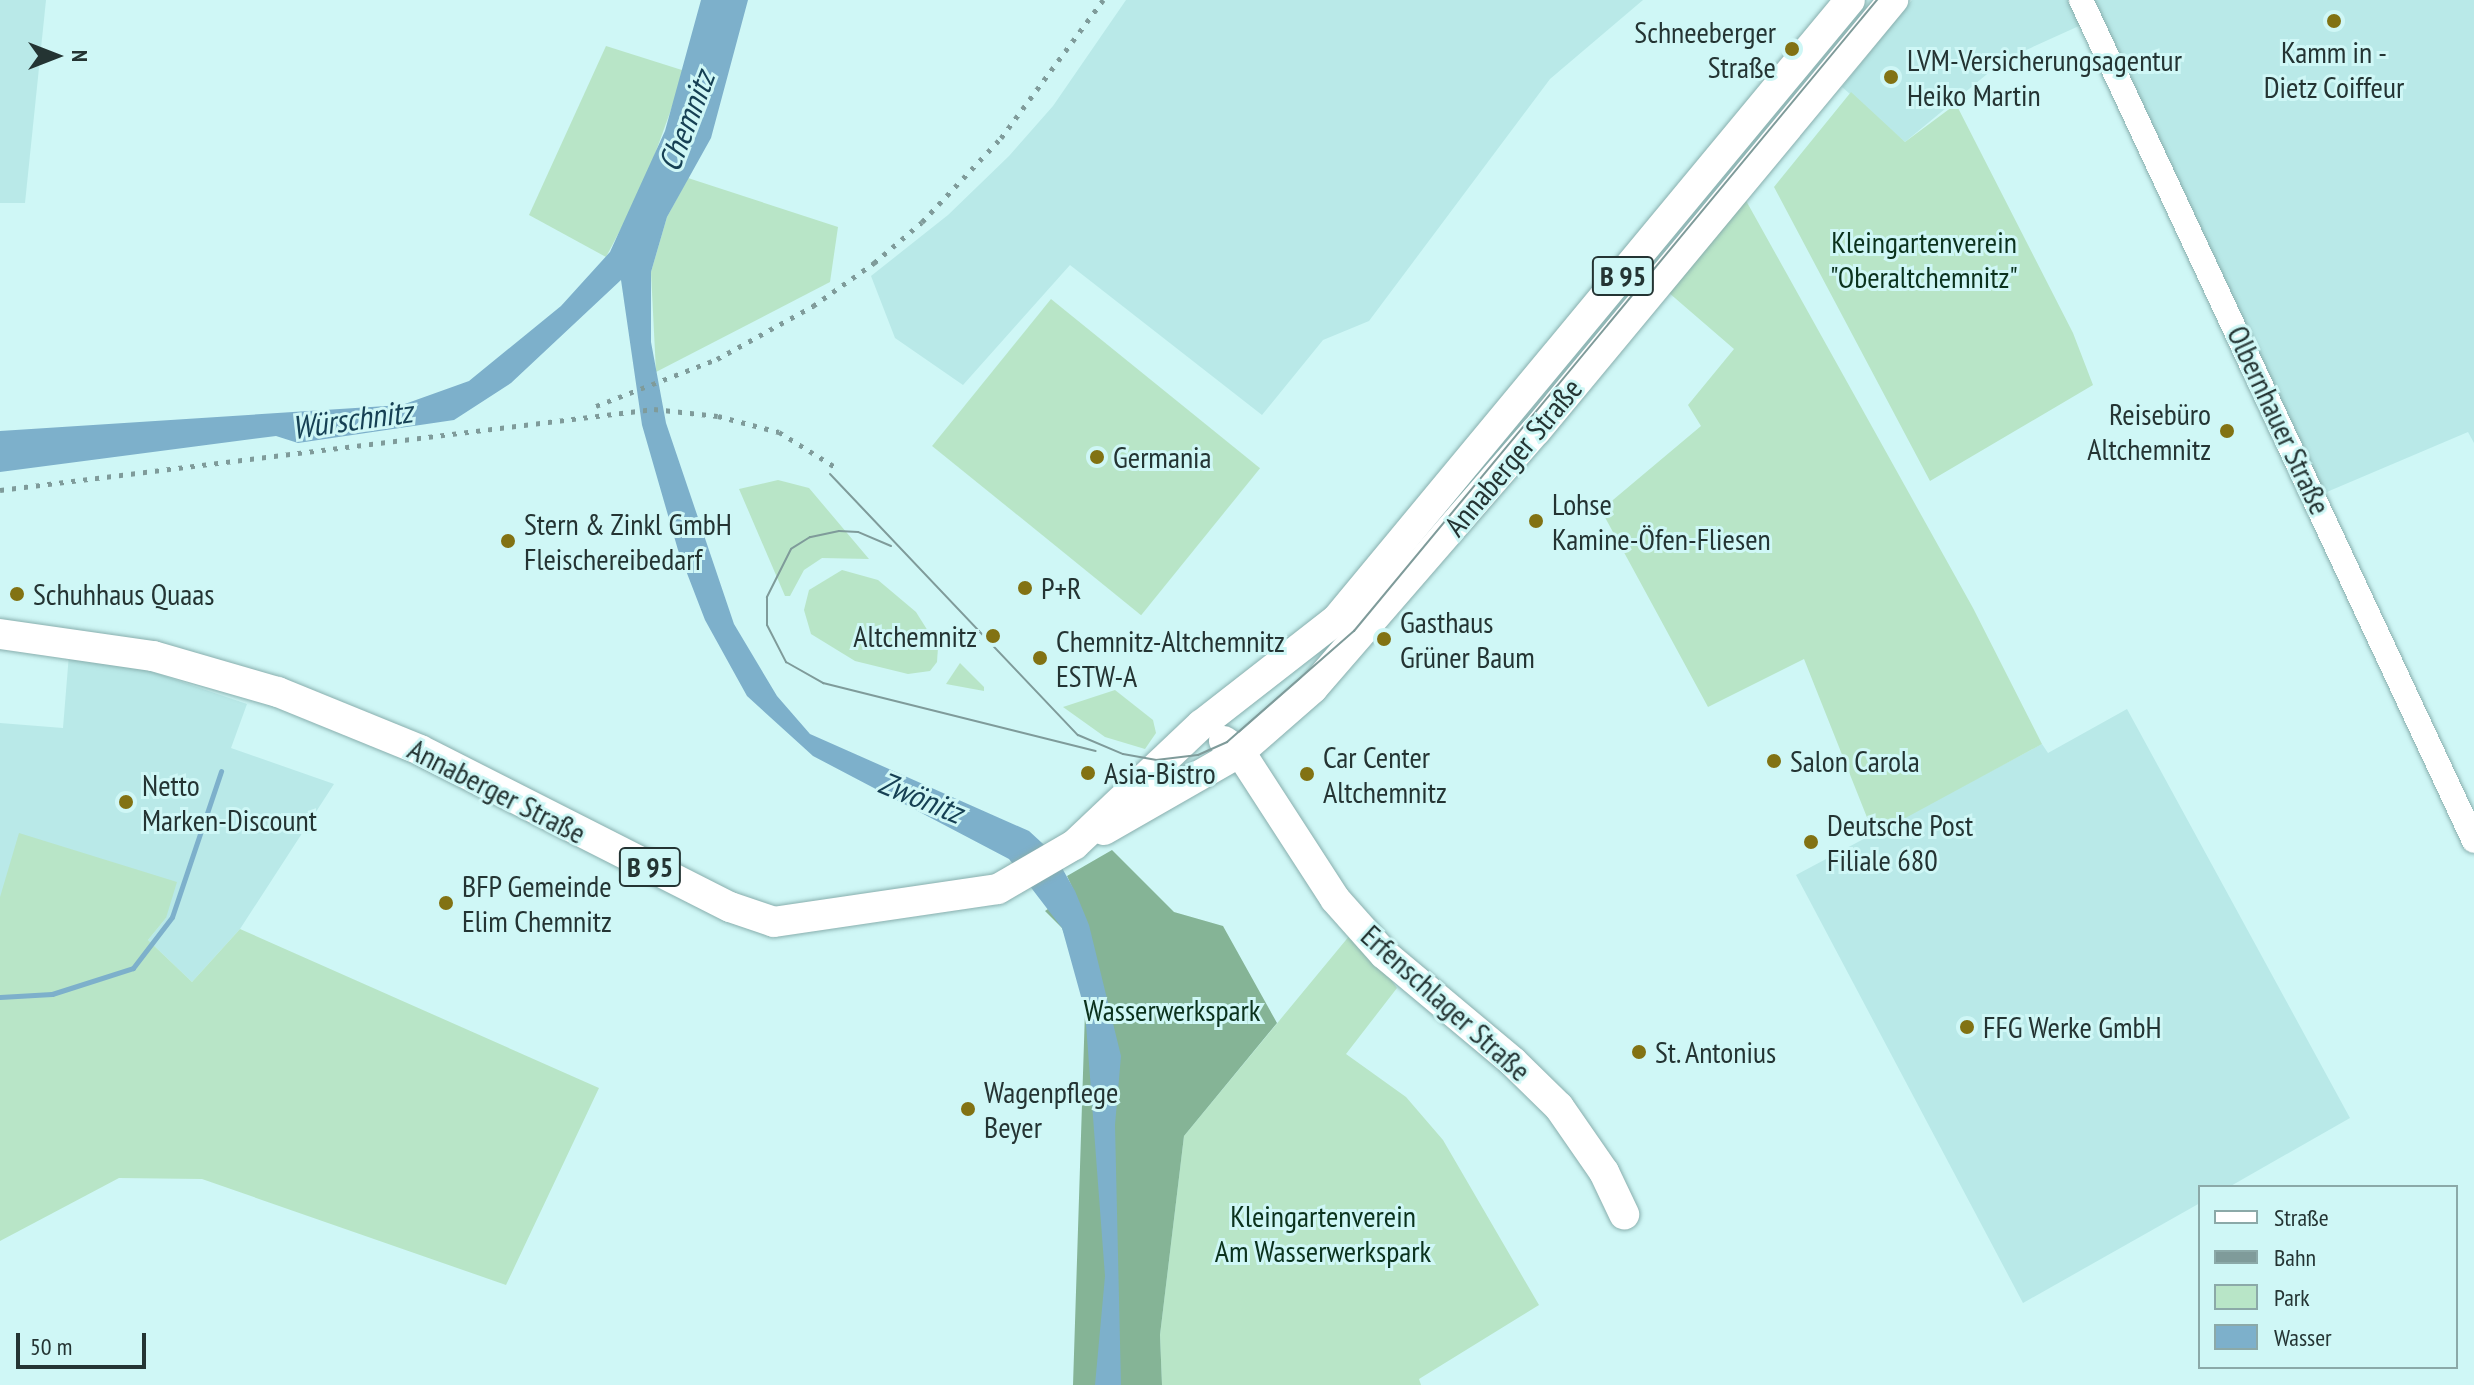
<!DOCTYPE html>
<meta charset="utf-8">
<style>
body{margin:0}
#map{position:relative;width:2474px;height:1385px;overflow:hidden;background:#cff7f6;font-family:"PT Sans Narrow",sans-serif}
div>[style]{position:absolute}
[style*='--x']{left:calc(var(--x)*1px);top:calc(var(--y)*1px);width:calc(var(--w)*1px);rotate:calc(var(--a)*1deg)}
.built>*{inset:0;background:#b9e9e8}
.green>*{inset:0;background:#b8e5c7;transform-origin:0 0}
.forest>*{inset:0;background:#85b496}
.water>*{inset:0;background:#7db0cb}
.stream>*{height:5px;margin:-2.5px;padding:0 2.5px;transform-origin:2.5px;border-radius:2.5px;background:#7db0cb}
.roads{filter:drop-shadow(0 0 2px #88aead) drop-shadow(0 0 2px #88aead)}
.minor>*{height:24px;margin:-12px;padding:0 12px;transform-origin:12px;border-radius:12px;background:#fff}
.major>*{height:30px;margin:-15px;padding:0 15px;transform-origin:15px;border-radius:15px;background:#fff}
.tram>*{height:2px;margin:-1px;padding:0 1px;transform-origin:1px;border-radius:1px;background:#7f9b9a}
.rail>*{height:5px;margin-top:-2.5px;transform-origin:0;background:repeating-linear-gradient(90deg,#7f9b9a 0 4px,transparent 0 12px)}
.dots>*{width:22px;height:22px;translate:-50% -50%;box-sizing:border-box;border:4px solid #cff7f6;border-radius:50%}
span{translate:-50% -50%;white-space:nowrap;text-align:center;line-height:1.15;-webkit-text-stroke:6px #cff7f6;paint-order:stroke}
.shield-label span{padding:2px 6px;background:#cff7f6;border:2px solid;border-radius:6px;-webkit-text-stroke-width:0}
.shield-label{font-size:28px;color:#243433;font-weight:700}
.poi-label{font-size:30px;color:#243433}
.right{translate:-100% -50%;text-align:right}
.left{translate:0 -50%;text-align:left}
.park-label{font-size:30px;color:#0b321d}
.street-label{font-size:30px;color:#243433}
.water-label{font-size:32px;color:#164054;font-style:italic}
.legend{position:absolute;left:2198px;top:1185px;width:260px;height:184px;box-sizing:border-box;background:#cff7f6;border:2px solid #8ba9a8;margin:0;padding:10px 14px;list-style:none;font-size:24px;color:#243433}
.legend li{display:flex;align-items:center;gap:16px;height:40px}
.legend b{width:40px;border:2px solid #8ba9a8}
.north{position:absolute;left:16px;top:16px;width:80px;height:80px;-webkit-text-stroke:6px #cff7f6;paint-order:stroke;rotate:90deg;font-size:22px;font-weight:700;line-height:32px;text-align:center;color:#243433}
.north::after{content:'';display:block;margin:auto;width:28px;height:36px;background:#243433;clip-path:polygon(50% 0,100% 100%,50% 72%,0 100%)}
.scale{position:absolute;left:16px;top:1333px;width:130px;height:36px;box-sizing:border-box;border:4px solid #243433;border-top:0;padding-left:10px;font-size:24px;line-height:28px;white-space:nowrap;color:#243433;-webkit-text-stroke:6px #cff7f6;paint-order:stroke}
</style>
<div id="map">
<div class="built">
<i style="clip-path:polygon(0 0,46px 0,25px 203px,0 203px)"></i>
<i style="clip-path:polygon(1126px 0,1643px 0,1550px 79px,1369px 321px,1323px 340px,1262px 415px,1070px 265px,963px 385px,895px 338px,871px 276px,948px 215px,1009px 156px,1053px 106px)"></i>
<i style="clip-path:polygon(1912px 0,2474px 0,2474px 443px,2468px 432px,2315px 497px,2090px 21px,2004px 60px,1905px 142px,1842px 87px)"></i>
<i style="clip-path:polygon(69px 654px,135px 666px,247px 704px,231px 748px,334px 784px,240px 929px,192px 982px,148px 940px,166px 918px,0 897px,0 723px,63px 728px)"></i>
<i style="clip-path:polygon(2127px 709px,2350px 1118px,2229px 1187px,2200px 1187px,2200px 1203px,2023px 1303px,1796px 875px,2042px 744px,2048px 753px)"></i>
</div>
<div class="green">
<i style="clip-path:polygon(606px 46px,685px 71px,643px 187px,606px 257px,529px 215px)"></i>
<i style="clip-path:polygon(1851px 92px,1905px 142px,1956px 104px,2073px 333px,2093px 385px,1930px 481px,1774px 187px)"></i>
<i style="clip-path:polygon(688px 178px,838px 227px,830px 282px,656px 372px,651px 272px,667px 217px)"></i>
<i style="clip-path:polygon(1744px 197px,1973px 608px,2042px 744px,1874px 835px,1804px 659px,1708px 707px,1601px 510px,1701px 426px,1688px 405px,1734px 349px,1661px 286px)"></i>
<i style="left:1051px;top:299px;width:269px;height:189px;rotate:39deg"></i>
<i style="clip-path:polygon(778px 480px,809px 488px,869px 559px,822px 558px,804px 570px,790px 596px,785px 596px,739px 489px)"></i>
<i style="clip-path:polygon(842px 570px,878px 580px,916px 612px,938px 647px,937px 662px,930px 671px,908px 674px,855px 661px,811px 634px,804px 610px,809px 590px)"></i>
<i style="clip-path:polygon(960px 663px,984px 687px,984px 691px,946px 684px)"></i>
<i style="clip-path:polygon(1115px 690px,1153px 720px,1156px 733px,1145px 749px,1105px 737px,1063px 707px)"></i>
<i style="clip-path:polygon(19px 833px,177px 882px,166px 918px,148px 940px,192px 982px,240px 929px,599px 1088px,506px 1285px,202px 1179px,119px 1178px,0 1241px,0 897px)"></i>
<i style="clip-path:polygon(1355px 929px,1397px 988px,1346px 1054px,1406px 1097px,1443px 1140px,1539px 1305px,1419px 1379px,1421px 1385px,1162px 1385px,1160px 1335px,1184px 1136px)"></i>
</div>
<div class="forest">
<i style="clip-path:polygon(1112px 850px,1174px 912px,1223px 926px,1277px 1023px,1184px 1136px,1160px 1335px,1162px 1385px,1073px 1385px,1085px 1011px,1074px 959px,1062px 928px,1045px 911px,1074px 891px,1067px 876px)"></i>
</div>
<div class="water">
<i style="clip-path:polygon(701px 0,748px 0,711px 138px,667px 217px,651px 272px,651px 342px,666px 423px,734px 624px,777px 696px,810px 734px,1029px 831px,1054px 854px,1075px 891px,1089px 925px,1121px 1056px,1115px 1125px,1121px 1385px,1095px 1385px,1105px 1276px,1085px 1011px,1062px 928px,1009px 859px,813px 756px,747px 696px,705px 620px,678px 550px,642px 425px,621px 280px,511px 383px,454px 420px,298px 443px,276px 436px,0 472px,0 431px,402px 405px,469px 381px,561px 306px,610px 252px,665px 131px)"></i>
</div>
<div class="stream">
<i style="--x:0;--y:997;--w:52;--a:-3.3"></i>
<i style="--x:52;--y:994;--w:85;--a:-17.8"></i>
<i style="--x:133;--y:968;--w:64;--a:-52.6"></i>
<i style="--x:172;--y:917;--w:154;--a:-71.4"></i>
</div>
<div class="roads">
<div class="minor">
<i style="--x:2081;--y:0;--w:928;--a:64.95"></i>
</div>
<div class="major">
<i style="--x:0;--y:634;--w:155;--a:8.2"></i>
<i style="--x:153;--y:656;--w:130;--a:16.1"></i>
<i style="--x:278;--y:692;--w:153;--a:22.2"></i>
<i style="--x:420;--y:750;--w:347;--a:26.9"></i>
<i style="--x:730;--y:907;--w:46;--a:18.8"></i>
<i style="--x:774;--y:922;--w:226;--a:-8.4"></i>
<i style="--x:998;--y:889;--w:88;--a:-30.1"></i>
<i style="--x:1074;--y:845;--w:175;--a:-43.4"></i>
<i style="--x:1201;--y:725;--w:171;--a:-37.9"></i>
<i style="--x:1336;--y:620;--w:805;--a:-50.34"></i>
<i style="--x:1224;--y:741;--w:19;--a:35"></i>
<i style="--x:1240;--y:752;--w:175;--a:57.1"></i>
<i style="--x:1335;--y:899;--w:74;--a:48.3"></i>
<i style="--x:1384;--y:954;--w:168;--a:39.9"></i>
<i style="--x:1513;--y:1062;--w:64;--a:44.4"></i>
<i style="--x:1559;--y:1107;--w:79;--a:55.3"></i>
<i style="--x:1604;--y:1172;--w:47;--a:64.5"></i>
<i style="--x:1104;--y:830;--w:157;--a:-29.8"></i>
<i style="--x:1240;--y:752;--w:97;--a:-41.2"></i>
<i style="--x:1313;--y:688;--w:340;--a:-49.1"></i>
<i style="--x:1536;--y:431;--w:560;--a:-50.36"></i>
</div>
</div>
<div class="tram">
<i style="--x:830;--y:474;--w:360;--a:46.5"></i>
<i style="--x:1078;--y:735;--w:49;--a:22.9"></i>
<i style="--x:1123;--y:754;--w:34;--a:10"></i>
<i style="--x:1156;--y:760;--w:42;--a:-6.8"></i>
<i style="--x:1198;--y:755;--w:32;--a:-24"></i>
<i style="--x:1227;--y:742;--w:169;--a:-41.2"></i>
<i style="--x:1354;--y:631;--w:820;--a:-50.35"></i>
<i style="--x:891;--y:546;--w:36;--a:-157"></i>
<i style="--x:858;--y:532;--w:19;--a:-177"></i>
<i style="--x:839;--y:531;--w:30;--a:168"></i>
<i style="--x:810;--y:537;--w:22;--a:148"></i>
<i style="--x:791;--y:549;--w:54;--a:116.6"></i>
<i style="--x:767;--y:597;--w:28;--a:90"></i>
<i style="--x:767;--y:625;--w:42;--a:62.8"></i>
<i style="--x:786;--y:662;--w:43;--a:29.6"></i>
<i style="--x:823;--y:683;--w:281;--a:14"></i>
</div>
<div class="rail">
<i style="--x:596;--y:406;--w:130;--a:-21.2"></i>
<i style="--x:717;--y:359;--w:110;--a:-28.9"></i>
<i style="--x:813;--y:306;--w:75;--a:-35.2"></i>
<i style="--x:874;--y:263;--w:63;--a:-40.5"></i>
<i style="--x:922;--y:222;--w:115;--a:-46.8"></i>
<i style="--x:1001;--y:138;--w:172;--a:-53.5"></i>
<i style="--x:0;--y:490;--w:659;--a:-7.06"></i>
<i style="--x:654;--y:409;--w:64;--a:6.2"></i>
<i style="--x:718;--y:416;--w:63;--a:14.7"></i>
<i style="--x:779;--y:432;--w:66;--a:32"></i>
</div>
<div class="dots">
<i style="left:2334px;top:21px;background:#827213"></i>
<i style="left:1792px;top:49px;background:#827213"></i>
<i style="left:1891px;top:77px;background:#827213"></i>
<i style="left:2227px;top:431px;background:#827213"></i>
<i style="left:1097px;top:457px;background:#827213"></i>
<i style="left:1536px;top:521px;background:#827213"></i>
<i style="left:508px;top:541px;background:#827213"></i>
<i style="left:1025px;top:588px;background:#827213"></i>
<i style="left:17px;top:594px;background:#827213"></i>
<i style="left:993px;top:636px;background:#827213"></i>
<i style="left:1384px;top:639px;background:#827213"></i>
<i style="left:1040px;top:658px;background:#827213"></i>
<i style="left:1774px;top:761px;background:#827213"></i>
<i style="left:1088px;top:773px;background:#827213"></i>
<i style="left:1307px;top:774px;background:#827213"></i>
<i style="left:126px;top:802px;background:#827213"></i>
<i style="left:1811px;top:842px;background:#827213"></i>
<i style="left:446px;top:903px;background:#827213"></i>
<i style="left:1967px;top:1027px;background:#827213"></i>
<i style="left:1639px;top:1052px;background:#827213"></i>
<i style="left:968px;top:1109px;background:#827213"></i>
</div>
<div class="shield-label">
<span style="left:1623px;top:276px">B 95</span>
<span style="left:650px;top:867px">B 95</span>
</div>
<div class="poi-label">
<span class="right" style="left:1776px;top:49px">Schneeberger<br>Straße</span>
<span style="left:2334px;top:69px">Kamm in -<br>Dietz Coiffeur</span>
<span class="left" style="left:1907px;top:77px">LVM-Versicherungsagentur<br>Heiko Martin</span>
<span class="right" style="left:2211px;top:431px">Reisebüro<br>Altchemnitz</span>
<span class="left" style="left:1113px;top:457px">Germania</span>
<span class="left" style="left:1552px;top:521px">Lohse<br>Kamine-Öfen-Fliesen</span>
<span class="left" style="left:524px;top:541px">Stern &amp; Zinkl GmbH<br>Fleischereibedarf</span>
<span class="left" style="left:1041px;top:588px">P+R</span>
<span class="left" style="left:33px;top:594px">Schuhhaus Quaas</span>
<span class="left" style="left:1400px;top:639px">Gasthaus<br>Grüner Baum</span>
<span class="right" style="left:977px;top:636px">Altchemnitz</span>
<span class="left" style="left:1056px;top:658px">Chemnitz-Altchemnitz<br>ESTW-A</span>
<span class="left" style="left:1323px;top:774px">Car Center<br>Altchemnitz</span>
<span class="left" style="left:1790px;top:761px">Salon Carola</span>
<span class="left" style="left:1104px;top:773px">Asia-Bistro</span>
<span class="left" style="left:142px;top:802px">Netto<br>Marken-Discount</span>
<span class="left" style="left:1827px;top:842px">Deutsche Post<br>Filiale 680</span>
<span class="left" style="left:462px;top:903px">BFP Gemeinde<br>Elim Chemnitz</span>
<span class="left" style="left:1983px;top:1027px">FFG Werke GmbH</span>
<span class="left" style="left:1655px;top:1052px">St. Antonius</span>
<span class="left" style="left:984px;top:1109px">Wagenpflege<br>Beyer</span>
</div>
<div class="park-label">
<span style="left:1924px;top:259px">Kleingartenverein<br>"Oberaltchemnitz"</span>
<span style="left:1172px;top:1010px">Wasserwerkspark</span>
<span style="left:1323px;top:1233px">Kleingartenverein<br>Am Wasserwerkspark</span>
</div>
<div class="street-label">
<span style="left:2279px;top:420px;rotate:65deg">Olbernhauer Straße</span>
<span style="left:1513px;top:457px;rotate:-50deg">Annaberger Straße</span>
<span style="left:497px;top:791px;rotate:27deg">Annaberger Straße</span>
<span style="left:1446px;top:1003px;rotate:42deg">Erfenschlager Straße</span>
</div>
<div class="water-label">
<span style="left:686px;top:121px;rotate:-69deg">Chemnitz</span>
<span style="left:352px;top:419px;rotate:-8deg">Würschnitz</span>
<span style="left:921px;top:797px;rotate:22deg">Zwönitz</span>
</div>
<ul class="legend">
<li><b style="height:10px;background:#fff"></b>Straße</li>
<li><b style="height:10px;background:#7f9b9a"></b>Bahn</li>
<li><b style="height:22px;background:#b8e5c7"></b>Park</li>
<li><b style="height:22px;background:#7db0cb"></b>Wasser</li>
</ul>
<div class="north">N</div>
<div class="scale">50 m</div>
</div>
